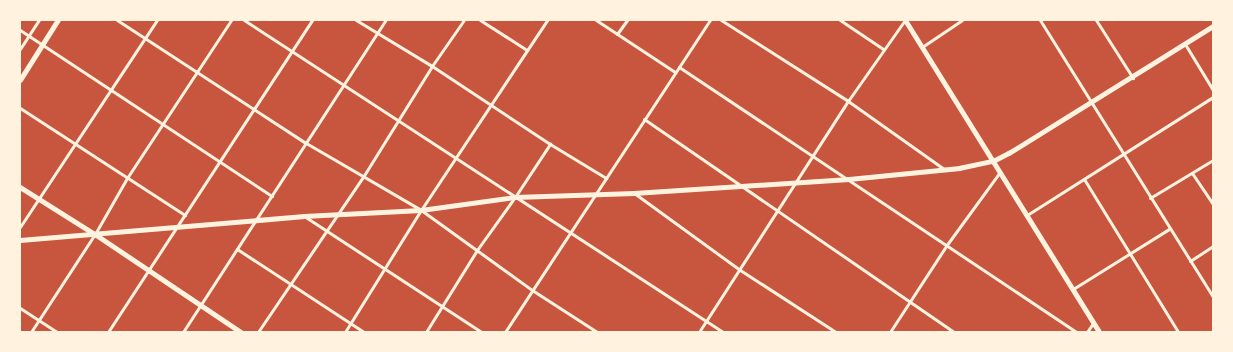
<!DOCTYPE html>
<style>
body{margin:0}
#map{position:relative;width:1233px;height:352px;overflow:hidden;background:#c8553d;font-family:"IBM Plex Sans",sans-serif}
div>[style]{position:absolute}
[style*='--x']{left:calc(var(--x)*1px);top:calc(var(--y)*1px);width:calc(var(--w)*1px);rotate:calc(var(--a)*1deg)}
.minor>*{height:3px;margin:-1.5px;padding:0 1.5px;transform-origin:1.5px;border-radius:1.5px;background:#fff3e0}
.secondary>*{height:4.5px;margin:-2.25px;padding:0 2.25px;transform-origin:2.25px;border-radius:2.25px;background:#fff3e0}
.trunk>*{height:5px;margin:-2.5px;padding:0 2.5px;transform-origin:2.5px;border-radius:2.5px;background:#fff3e0}
span{translate:-50% -50%;white-space:nowrap;text-align:center;line-height:1.15;-webkit-text-stroke:3.5px #fff3e0;paint-order:stroke}
.frame{position:absolute;inset:0;border:21px solid #fff3e0;pointer-events:none}
</style>
<div id="map">
<div class="minor">
<i style="--x:117;--y:20;--w:225;--a:33.1"></i>
<i style="--x:306;--y:143;--w:133;--a:30.2"></i>
<i style="--x:421;--y:210;--w:137;--a:35.8"></i>
<i style="--x:532;--y:290;--w:77;--a:32.9"></i>
<i style="--x:244;--y:20;--w:572;--a:33.08"></i>
<i style="--x:356;--y:20;--w:89;--a:31.2"></i>
<i style="--x:432;--y:66;--w:141;--a:33.5"></i>
<i style="--x:550;--y:144;--w:66;--a:31.3"></i>
<i style="--x:480;--y:20;--w:56;--a:32.6"></i>
<i style="--x:596;--y:20;--w:95;--a:33.4"></i>
<i style="--x:721;--y:20;--w:151;--a:32.5"></i>
<i style="--x:848;--y:101;--w:118;--a:35.3"></i>
<i style="--x:840;--y:20;--w:52;--a:34"></i>
<i style="--x:1040;--y:20;--w:327;--a:58"></i>
<i style="--x:1096;--y:20;--w:69;--a:57.5"></i>
<i style="--x:20;--y:30;--w:302;--a:33.4"></i>
<i style="--x:617;--y:34;--w:17;--a:-54"></i>
<i style="--x:1185;--y:44;--w:54;--a:58.7"></i>
<i style="--x:922;--y:47;--w:48;--a:-34"></i>
<i style="--x:20;--y:49;--w:35;--a:-57"></i>
<i style="--x:679;--y:67;--w:478;--a:33.7"></i>
<i style="--x:20;--y:108;--w:197;--a:33"></i>
<i style="--x:644;--y:119;--w:376;--a:34.5"></i>
<i style="--x:1192;--y:173;--w:37;--a:56"></i>
<i style="--x:1084;--y:179;--w:180;--a:58.4"></i>
<i style="--x:634;--y:193;--w:131;--a:36"></i>
<i style="--x:740;--y:270;--w:114;--a:32.9"></i>
<i style="--x:1150;--y:198;--w:74;--a:-31.1"></i>
<i style="--x:1027;--y:215;--w:220;--a:-32.4"></i>
<i style="--x:304;--y:216;--w:212;--a:33.2"></i>
<i style="--x:20;--y:227;--w:248;--a:-56.5"></i>
<i style="--x:237;--y:249;--w:152;--a:33.2"></i>
<i style="--x:1190;--y:261;--w:27;--a:-33"></i>
<i style="--x:1073;--y:289;--w:113;--a:-32"></i>
<i style="--x:20;--y:308;--w:44;--a:33"></i>
<i style="--x:31;--y:332;--w:117;--a:-56.9"></i>
<i style="--x:95;--y:234;--w:64;--a:-60.3"></i>
<i style="--x:127;--y:178;--w:189;--a:-56.6"></i>
<i style="--x:108;--y:332;--w:373;--a:-56.8"></i>
<i style="--x:183;--y:332;--w:372;--a:-57"></i>
<i style="--x:258;--y:332;--w:187;--a:-55.9"></i>
<i style="--x:363;--y:177;--w:131;--a:-58.1"></i>
<i style="--x:432;--y:66;--w:56;--a:-55.2"></i>
<i style="--x:345;--y:332;--w:144;--a:-58.1"></i>
<i style="--x:421;--y:210;--w:228;--a:-56.4"></i>
<i style="--x:426;--y:332;--w:97;--a:-58.1"></i>
<i style="--x:477;--y:250;--w:65;--a:-54.4"></i>
<i style="--x:515;--y:197;--w:64;--a:-56.6"></i>
<i style="--x:505;--y:332;--w:373;--a:-56.7"></i>
<i style="--x:699;--y:332;--w:275;--a:-57.2"></i>
<i style="--x:848;--y:101;--w:99;--a:-54.9"></i>
<i style="--x:890;--y:332;--w:103;--a:-56.9"></i>
<i style="--x:946;--y:246;--w:92;--a:-53.9"></i>
<i style="--x:1087;--y:332;--w:11;--a:-56"></i>
<i style="--x:1211;--y:332;--w:2;--a:-27"></i>
</div>
<div class="secondary">
<i style="--x:20;--y:80;--w:71;--a:-57.7"></i>
<i style="--x:20;--y:187;--w:89;--a:32.1"></i>
<i style="--x:95;--y:234;--w:176;--a:33.9"></i>
<i style="--x:20;--y:240;--w:285;--a:-4.8"></i>
<i style="--x:304;--y:216;--w:117;--a:-2.9"></i>
<i style="--x:421;--y:210;--w:95;--a:-7.9"></i>
<i style="--x:515;--y:197;--w:119;--a:-1.9"></i>
<i style="--x:634;--y:193;--w:215;--a:-3.7"></i>
<i style="--x:849;--y:179;--w:111;--a:-5.7"></i>
<i style="--x:959;--y:168;--w:35;--a:-12"></i>
<i style="--x:993;--y:161;--w:18;--a:-27"></i>
<i style="--x:1009;--y:153;--w:240;--a:-31.9"></i>
</div>
<div class="trunk">
<i style="--x:905;--y:20;--w:367;--a:58.1"></i>
</div>
<div class="frame"></div>
</div>
